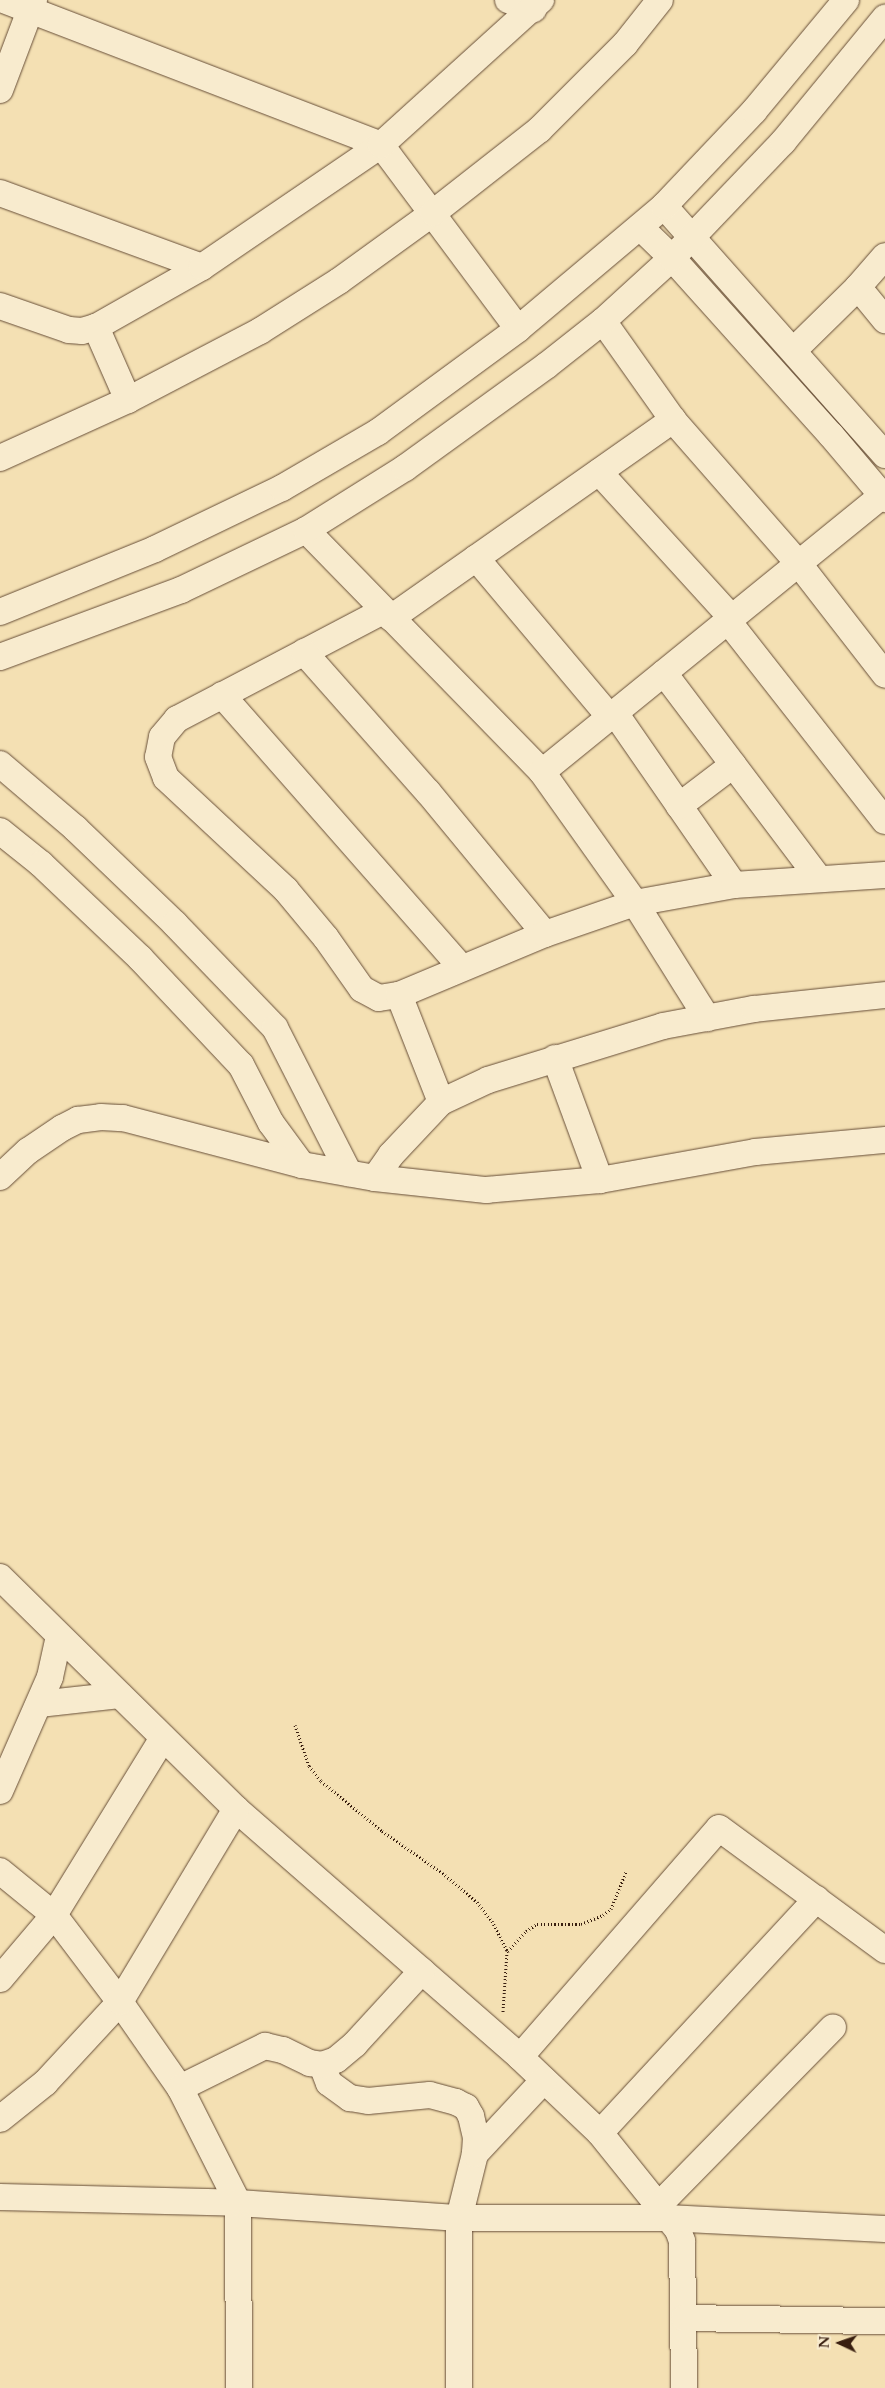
<!DOCTYPE html>
<style>
body{margin:0}
#map{position:relative;width:885px;height:2388px;overflow:hidden;background:#f4e0b3;font-family:Cardo,serif}
div>[style]{position:absolute}
[style*='--x']{left:calc(var(--x)*1px);top:calc(var(--y)*1px);width:calc(var(--w)*1px);rotate:calc(var(--a)*1deg)}
.path>*{height:3px;margin-top:-1.5px;transform-origin:0;background:repeating-linear-gradient(90deg,#381e0f 0 1px,transparent 0 3.5px)}
.roads{filter:drop-shadow(0 0 1px #674e38) drop-shadow(0 0 1px #674e38)}
.minor>*{height:26px;margin:-13px;padding:0 13px;transform-origin:13px;border-radius:13px;background:#f8ebce}
span{translate:-50% -50%;white-space:nowrap;text-align:center;line-height:1.15;-webkit-text-stroke:4.5px #f8ebce;paint-order:stroke}
.north{position:absolute;left:815px;top:2318px;width:50px;height:50px;-webkit-text-stroke:4px #f8ebce;paint-order:stroke;rotate:273deg;font-size:14px;font-weight:700;line-height:20px;text-align:center;color:#381e0f}
.north::after{content:'';display:block;margin:auto;width:18px;height:22px;background:#381e0f;clip-path:polygon(50% 0,100% 100%,50% 72%,0 100%)}
</style>
<div id="map">
<div class="path">
<i style="--x:295;--y:1725;--w:43;--a:71.1"></i>
<i style="--x:309;--y:1766;--w:19;--a:51"></i>
<i style="--x:321;--y:1781;--w:79;--a:39.3"></i>
<i style="--x:382;--y:1831;--w:77;--a:34.9"></i>
<i style="--x:445;--y:1875;--w:42;--a:40.2"></i>
<i style="--x:477;--y:1902;--w:24;--a:52"></i>
<i style="--x:492;--y:1921;--w:34;--a:63"></i>
<i style="--x:507;--y:1951;--w:61;--a:93.8"></i>
<i style="--x:508;--y:1951;--w:27;--a:-48"></i>
<i style="--x:526;--y:1931;--w:13;--a:-32"></i>
<i style="--x:537;--y:1924;--w:44;--a:0"></i>
<i style="--x:581;--y:1924;--w:24;--a:-22"></i>
<i style="--x:603;--y:1915;--w:10;--a:-37"></i>
<i style="--x:611;--y:1909;--w:40;--a:-68"></i>
</div>
<div class="roads">
<div class="minor">
<i style="--x:4;--y:0;--w:404;--a:21"></i>
<i style="--x:381;--y:145;--w:229;--a:53.3"></i>
<i style="--x:508;--y:0;--w:27;--a:20"></i>
<i style="--x:0;--y:90;--w:96;--a:-69.3"></i>
<i style="--x:0;--y:193;--w:215;--a:20.1"></i>
<i style="--x:664;--y:206;--w:333;--a:48.4"></i>
<i style="--x:640;--y:227;--w:45;--a:44.1"></i>
<i style="--x:672;--y:258;--w:238;--a:48.1"></i>
<i style="--x:831;--y:435;--w:84;--a:49.8"></i>
<i style="--x:858;--y:287;--w:43;--a:50.7"></i>
<i style="--x:0;--y:306;--w:73;--a:19.2"></i>
<i style="--x:69;--y:330;--w:13;--a:4"></i>
<i style="--x:82;--y:331;--w:15;--a:-16"></i>
<i style="--x:96;--y:327;--w:122;--a:-29.5"></i>
<i style="--x:202;--y:267;--w:217;--a:-34.3"></i>
<i style="--x:381;--y:145;--w:216;--a:-42.2"></i>
<i style="--x:603;--y:321;--w:121;--a:54.7"></i>
<i style="--x:673;--y:420;--w:191;--a:48.8"></i>
<i style="--x:799;--y:564;--w:140;--a:52.2"></i>
<i style="--x:794;--y:350;--w:90;--a:-44.5"></i>
<i style="--x:858;--y:287;--w:41;--a:-48.9"></i>
<i style="--x:128;--y:400;--w:149;--a:-27.6"></i>
<i style="--x:260;--y:331;--w:93;--a:-32.3"></i>
<i style="--x:339;--y:281;--w:116;--a:-35.9"></i>
<i style="--x:433;--y:213;--w:135;--a:-38.1"></i>
<i style="--x:539;--y:130;--w:122;--a:-45"></i>
<i style="--x:625;--y:44;--w:56;--a:-51.5"></i>
<i style="--x:0;--y:458;--w:141;--a:-24.4"></i>
<i style="--x:128;--y:400;--w:80;--a:-113.7"></i>
<i style="--x:599;--y:472;--w:197;--a:47.7"></i>
<i style="--x:306;--y:530;--w:338;--a:45.7"></i>
<i style="--x:542;--y:772;--w:161;--a:54.6"></i>
<i style="--x:635;--y:903;--w:136;--a:57.9"></i>
<i style="--x:476;--y:558;--w:208;--a:49.9"></i>
<i style="--x:383;--y:611;--w:233;--a:152.3"></i>
<i style="--x:177;--y:719;--w:23;--a:130"></i>
<i style="--x:162;--y:737;--w:20;--a:101"></i>
<i style="--x:158;--y:757;--w:22;--a:69"></i>
<i style="--x:166;--y:778;--w:164;--a:43"></i>
<i style="--x:286;--y:890;--w:62;--a:50.2"></i>
<i style="--x:326;--y:938;--w:62;--a:54.8"></i>
<i style="--x:362;--y:989;--w:19;--a:28"></i>
<i style="--x:379;--y:998;--w:20;--a:-9"></i>
<i style="--x:0;--y:612;--w:167;--a:-22.1"></i>
<i style="--x:155;--y:549;--w:141;--a:-25.7"></i>
<i style="--x:282;--y:488;--w:111;--a:-30.3"></i>
<i style="--x:378;--y:432;--w:174;--a:-36.3"></i>
<i style="--x:518;--y:329;--w:191;--a:-40.1"></i>
<i style="--x:664;--y:206;--w:131;--a:-46.5"></i>
<i style="--x:754;--y:111;--w:144;--a:-50.3"></i>
<i style="--x:391;--y:618;--w:345;--a:-35.1"></i>
<i style="--x:728;--y:621;--w:254;--a:51.9"></i>
<i style="--x:304;--y:652;--w:187;--a:48.5"></i>
<i style="--x:428;--y:792;--w:184;--a:50.5"></i>
<i style="--x:0;--y:657;--w:193;--a:-20.3"></i>
<i style="--x:181;--y:590;--w:139;--a:-25.6"></i>
<i style="--x:306;--y:530;--w:117;--a:-32.1"></i>
<i style="--x:405;--y:468;--w:174;--a:-35.9"></i>
<i style="--x:546;--y:366;--w:73;--a:-38.3"></i>
<i style="--x:603;--y:321;--w:93;--a:-42.4"></i>
<i style="--x:672;--y:258;--w:161;--a:-46.3"></i>
<i style="--x:783;--y:142;--w:161;--a:-50.6"></i>
<i style="--x:664;--y:673;--w:258;--a:53"></i>
<i style="--x:222;--y:695;--w:363;--a:48.7"></i>
<i style="--x:615;--y:713;--w:209;--a:55.3"></i>
<i style="--x:0;--y:764;--w:99;--a:40.5"></i>
<i style="--x:75;--y:828;--w:139;--a:43.8"></i>
<i style="--x:175;--y:924;--w:144;--a:46.1"></i>
<i style="--x:275;--y:1028;--w:163;--a:63"></i>
<i style="--x:542;--y:772;--w:438;--a:-39.1"></i>
<i style="--x:679;--y:806;--w:68;--a:-37.2"></i>
<i style="--x:0;--y:831;--w:53;--a:38.8"></i>
<i style="--x:41;--y:864;--w:137;--a:43.5"></i>
<i style="--x:140;--y:958;--w:147;--a:46.7"></i>
<i style="--x:241;--y:1065;--w:65;--a:62.7"></i>
<i style="--x:271;--y:1123;--w:52;--a:53.6"></i>
<i style="--x:555;--y:1058;--w:130;--a:69.8"></i>
<i style="--x:441;--y:1102;--w:115;--a:-111.4"></i>
<i style="--x:399;--y:995;--w:158;--a:-22.7"></i>
<i style="--x:545;--y:934;--w:95;--a:-19"></i>
<i style="--x:635;--y:903;--w:101;--a:-10.3"></i>
<i style="--x:734;--y:885;--w:151;--a:-3.8"></i>
<i style="--x:0;--y:1177;--w:38;--a:-43"></i>
<i style="--x:28;--y:1151;--w:41;--a:-34.1"></i>
<i style="--x:62;--y:1128;--w:18;--a:-27"></i>
<i style="--x:78;--y:1120;--w:23;--a:-7"></i>
<i style="--x:101;--y:1117;--w:22;--a:3"></i>
<i style="--x:123;--y:1118;--w:185;--a:14.7"></i>
<i style="--x:302;--y:1165;--w:74;--a:10.1"></i>
<i style="--x:375;--y:1178;--w:112;--a:6.2"></i>
<i style="--x:486;--y:1190;--w:114;--a:-5"></i>
<i style="--x:600;--y:1180;--w:158;--a:-10.2"></i>
<i style="--x:755;--y:1152;--w:131;--a:-5.3"></i>
<i style="--x:375;--y:1178;--w:28;--a:-55"></i>
<i style="--x:391;--y:1155;--w:73;--a:-46.7"></i>
<i style="--x:441;--y:1102;--w:52;--a:-25.1"></i>
<i style="--x:488;--y:1080;--w:183;--a:-17.1"></i>
<i style="--x:663;--y:1026;--w:93;--a:-10.6"></i>
<i style="--x:754;--y:1009;--w:132;--a:-6.1"></i>
<i style="--x:0;--y:1577;--w:331;--a:44.5"></i>
<i style="--x:236;--y:1809;--w:377;--a:41.1"></i>
<i style="--x:520;--y:2057;--w:110;--a:43.5"></i>
<i style="--x:600;--y:2133;--w:124;--a:51.2"></i>
<i style="--x:678;--y:2230;--w:12;--a:70"></i>
<i style="--x:682;--y:2241;--w:147;--a:89.2"></i>
<i style="--x:39;--y:1704;--w:81;--a:-6.3"></i>
<i style="--x:0;--y:1791;--w:124;--a:-66.3"></i>
<i style="--x:50;--y:1677;--w:42;--a:-77.6"></i>
<i style="--x:0;--y:1871;--w:70;--a:39.2"></i>
<i style="--x:54;--y:1915;--w:109;--a:52.8"></i>
<i style="--x:120;--y:2002;--w:105;--a:55.1"></i>
<i style="--x:180;--y:2088;--w:129;--a:63.2"></i>
<i style="--x:238;--y:2203;--w:185;--a:89.7"></i>
<i style="--x:0;--y:1979;--w:84;--a:-49.8"></i>
<i style="--x:54;--y:1915;--w:208;--a:-58.4"></i>
<i style="--x:520;--y:2057;--w:303;--a:-49"></i>
<i style="--x:719;--y:1828;--w:206;--a:36.3"></i>
<i style="--x:322;--y:2065;--w:19;--a:69"></i>
<i style="--x:329;--y:2083;--w:26;--a:36"></i>
<i style="--x:350;--y:2098;--w:18;--a:9"></i>
<i style="--x:368;--y:2101;--w:62;--a:-5.5"></i>
<i style="--x:430;--y:2095;--w:27;--a:15"></i>
<i style="--x:456;--y:2102;--w:11;--a:27"></i>
<i style="--x:466;--y:2107;--w:10;--a:61"></i>
<i style="--x:471;--y:2116;--w:23;--a:77"></i>
<i style="--x:476;--y:2138;--w:16;--a:94"></i>
<i style="--x:475;--y:2154;--w:66;--a:104"></i>
<i style="--x:459;--y:2218;--w:170;--a:90"></i>
<i style="--x:180;--y:2088;--w:95;--a:-26.3"></i>
<i style="--x:265;--y:2046;--w:18;--a:13"></i>
<i style="--x:283;--y:2050;--w:30;--a:26"></i>
<i style="--x:310;--y:2063;--w:12;--a:9"></i>
<i style="--x:322;--y:2065;--w:15;--a:-20"></i>
<i style="--x:336;--y:2060;--w:25;--a:-40"></i>
<i style="--x:355;--y:2044;--w:99;--a:-47.5"></i>
<i style="--x:0;--y:2119;--w:58;--a:-38.7"></i>
<i style="--x:45;--y:2083;--w:110;--a:-47.2"></i>
<i style="--x:120;--y:2002;--w:225;--a:-59"></i>
<i style="--x:600;--y:2133;--w:319;--a:-47.2"></i>
<i style="--x:475;--y:2154;--w:101;--a:-47"></i>
<i style="--x:0;--y:2197;--w:238;--a:1.4"></i>
<i style="--x:238;--y:2203;--w:222;--a:3.9"></i>
<i style="--x:459;--y:2218;--w:208;--a:0"></i>
<i style="--x:667;--y:2218;--w:218;--a:2.9"></i>
<i style="--x:658;--y:2206;--w:250;--a:-45.6"></i>
<i style="--x:684;--y:2318;--w:201;--a:0.9"></i>
</div>
</div>
<div class="north">N</div>
</div>
